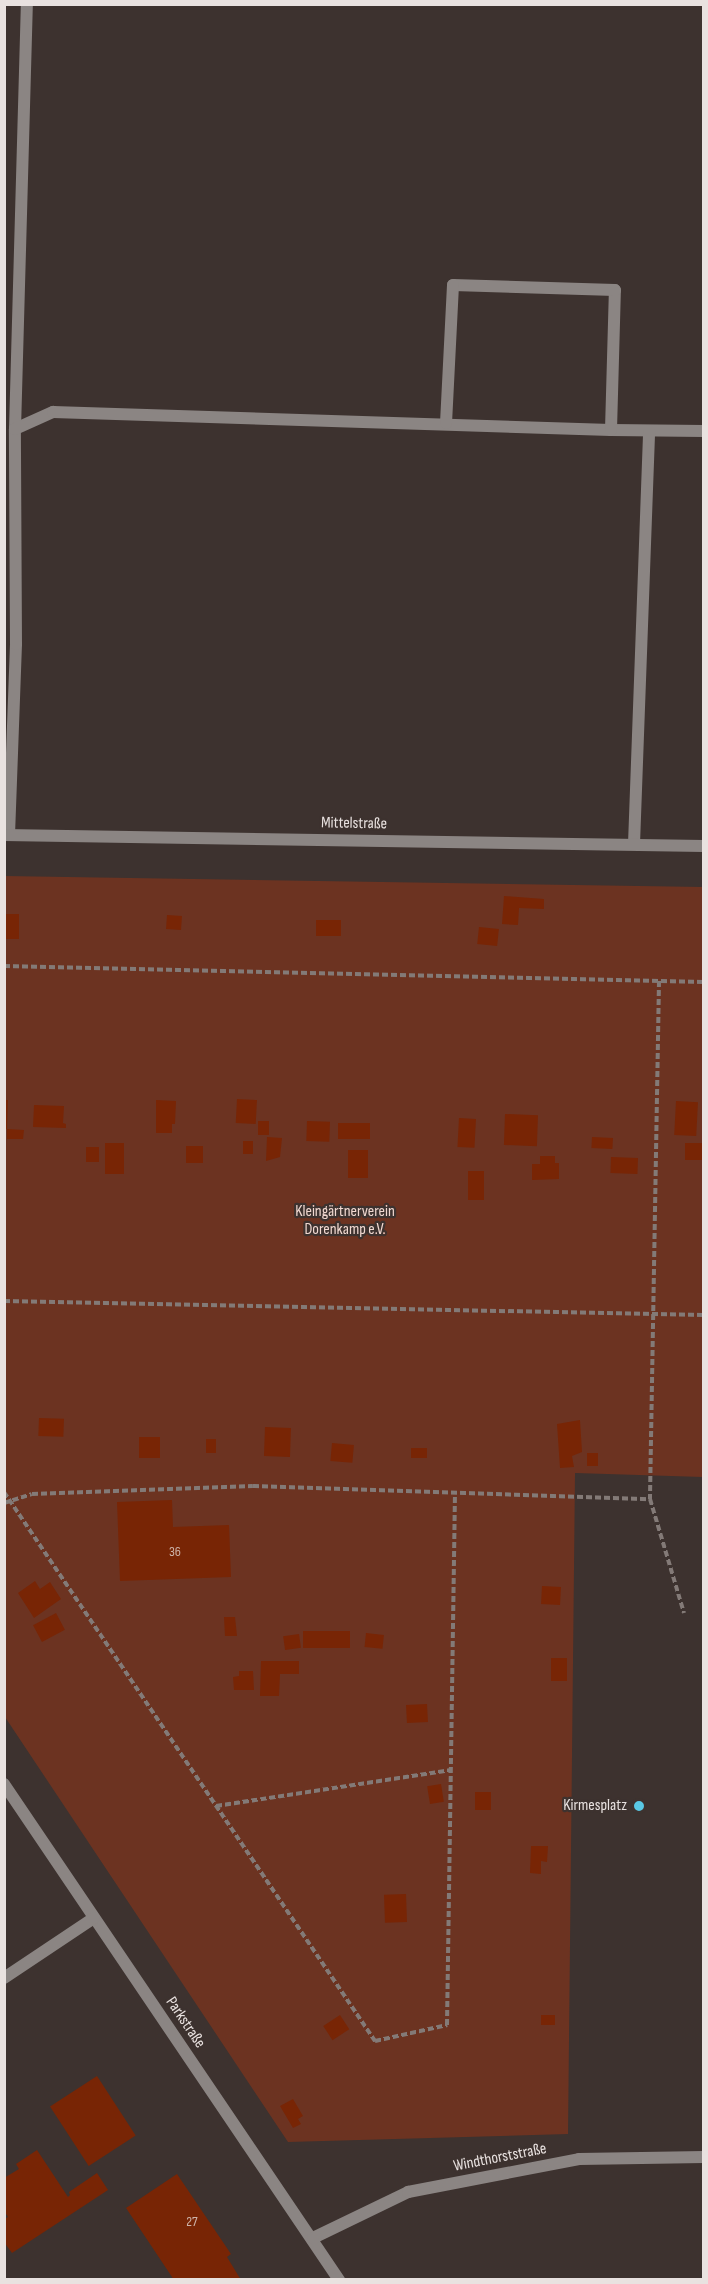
<!DOCTYPE html>
<meta charset="utf-8">
<style>
body{margin:0}
#map{position:relative;width:708px;height:2284px;overflow:hidden;background:#3d322f;font-family:"Sofia Sans Condensed",sans-serif}
div>[style]{position:absolute}
[style*='--x']{left:calc(var(--x)*1px);top:calc(var(--y)*1px);width:calc(var(--w)*1px);rotate:calc(var(--a)*1deg)}
.green>*{inset:0;background:#6c3321}
.building>*{inset:0;background:#782505;transform-origin:0 0}
.path>*{height:4px;margin-top:-2px;transform-origin:0;background:repeating-linear-gradient(90deg,#837a77 0 6px,transparent 0 9px)}
.service>*{height:12px;margin:-6px;padding:0 6px;transform-origin:6px;border-radius:6px;background:#8b8583}
.minor>*{height:12px;margin:-6px;padding:0 6px;transform-origin:6px;border-radius:6px;background:#8b8583}
.dots>*{width:16px;height:16px;translate:-50% -50%;box-sizing:border-box;border:3px solid #3d322f;border-radius:50%}
span{translate:-50% -50%;white-space:nowrap;text-align:center;line-height:1.15;-webkit-text-stroke:4.5px #3d322f;paint-order:stroke}
.number-label{font-size:14px;color:#cdb3a9}
.number-label span{-webkit-text-stroke-width:0}
.street-label{font-size:16px;color:#e9e2e0}
.park-label{font-size:16px;color:#f1d8d0}
.poi-label{font-size:16px;color:#e9e2e0}
.right{translate:-100% -50%;text-align:right}
.frame{position:absolute;inset:0;border:6px solid #e9e2e0;pointer-events:none}
</style>
<div id="map">
<div class="green">
<i style="clip-path:polygon(4px 876px,703px 887px,703px 1477px,575px 1473px,568px 2134px,288px 2142px,5px 1717px)"></i>
</div>
<div class="building">
<i style="clip-path:polygon(504px 896px,544px 899px,544px 909px,519px 908px,518px 925px,502px 924px)"></i>
<i style="left:4px;top:914px;width:15px;height:25px"></i>
<i style="left:167px;top:915px;width:15px;height:14px;rotate:4deg"></i>
<i style="left:316px;top:920px;width:25px;height:16px"></i>
<i style="left:479px;top:927px;width:20px;height:17px;rotate:6deg"></i>
<i style="left:237px;top:1099px;width:20px;height:24px;rotate:3deg"></i>
<i style="clip-path:polygon(4px 1100px,8px 1100px,7px 1129px,4px 1129px)"></i>
<i style="clip-path:polygon(156px 1100px,176px 1101px,175px 1124px,172px 1124px,172px 1133px,156px 1133px)"></i>
<i style="left:676px;top:1101px;width:22px;height:34px;rotate:3deg"></i>
<i style="clip-path:polygon(34px 1105px,64px 1106px,63px 1123px,66px 1124px,66px 1128px,33px 1127px)"></i>
<i style="left:505px;top:1114px;width:33px;height:31px;rotate:2deg"></i>
<i style="left:459px;top:1118px;width:17px;height:29px;rotate:3deg"></i>
<i style="left:258px;top:1121px;width:11px;height:14px"></i>
<i style="left:307px;top:1121px;width:23px;height:20px;rotate:2deg"></i>
<i style="left:338px;top:1123px;width:32px;height:16px"></i>
<i style="clip-path:polygon(7px 1129px,24px 1130px,23px 1139px,7px 1139px)"></i>
<i style="clip-path:polygon(267px 1137px,282px 1138px,280px 1157px,266px 1161px)"></i>
<i style="left:592px;top:1137px;width:21px;height:11px;rotate:3deg"></i>
<i style="left:243px;top:1141px;width:10px;height:13px"></i>
<i style="left:105px;top:1143px;width:19px;height:31px"></i>
<i style="left:685px;top:1143px;width:19px;height:17px"></i>
<i style="left:203px;top:1146px;width:17px;height:17px;rotate:90deg"></i>
<i style="left:86px;top:1147px;width:13px;height:15px"></i>
<i style="left:348px;top:1150px;width:20px;height:28px"></i>
<i style="clip-path:polygon(540px 1156px,555px 1156px,555px 1163px,559px 1163px,559px 1179px,532px 1180px,532px 1164px,540px 1164px)"></i>
<i style="left:611px;top:1157px;width:27px;height:16px;rotate:2deg"></i>
<i style="left:468px;top:1171px;width:16px;height:29px"></i>
<i style="left:39px;top:1418px;width:25px;height:18px;rotate:2deg"></i>
<i style="clip-path:polygon(580px 1420px,582px 1452px,572px 1456px,574px 1467px,560px 1468px,557px 1424px)"></i>
<i style="left:265px;top:1427px;width:26px;height:29px;rotate:2deg"></i>
<i style="left:139px;top:1437px;width:21px;height:21px"></i>
<i style="left:206px;top:1439px;width:10px;height:14px"></i>
<i style="left:332px;top:1443px;width:22px;height:18px;rotate:5deg"></i>
<i style="left:411px;top:1448px;width:16px;height:10px"></i>
<i style="left:587px;top:1453px;width:11px;height:13px"></i>
<i style="clip-path:polygon(172px 1500px,173px 1527px,229px 1525px,231px 1577px,120px 1581px,117px 1502px)"></i>
<i style="clip-path:polygon(35px 1581px,40px 1589px,50px 1582px,61px 1599px,34px 1618px,18px 1593px)"></i>
<i style="left:542px;top:1586px;width:19px;height:18px;rotate:3deg"></i>
<i style="left:56px;top:1613px;width:19px;height:26px;rotate:62deg"></i>
<i style="clip-path:polygon(224px 1617px,235px 1617px,237px 1636px,225px 1636px)"></i>
<i style="left:350px;top:1631px;width:17px;height:47px;rotate:90deg"></i>
<i style="left:366px;top:1633px;width:18px;height:14px;rotate:6deg"></i>
<i style="left:299px;top:1634px;width:14px;height:16px;rotate:82deg"></i>
<i style="left:551px;top:1658px;width:16px;height:23px"></i>
<i style="clip-path:polygon(261px 1661px,299px 1661px,299px 1674px,280px 1674px,279px 1696px,260px 1696px)"></i>
<i style="clip-path:polygon(239px 1671px,253px 1671px,254px 1690px,234px 1690px,233px 1677px,239px 1676px)"></i>
<i style="left:427px;top:1704px;width:18px;height:21px;rotate:87deg"></i>
<i style="left:441px;top:1784px;width:18px;height:14px;rotate:81deg"></i>
<i style="left:475px;top:1792px;width:16px;height:18px"></i>
<i style="clip-path:polygon(531px 1846px,548px 1846px,547px 1862px,541px 1861px,541px 1874px,530px 1873px)"></i>
<i style="left:406px;top:1894px;width:28px;height:22px;rotate:88deg"></i>
<i style="left:340px;top:2015px;width:17px;height:20px;rotate:57deg"></i>
<i style="left:541px;top:2015px;width:14px;height:10px"></i>
<i style="left:97px;top:2076px;width:71px;height:56px;rotate:57deg"></i>
<i style="clip-path:polygon(293px 2099px,303px 2116px,298px 2119px,301px 2124px,293px 2128px,280px 2106px)"></i>
<i style="clip-path:polygon(37px 2150px,68px 2197px,70px 2195px,69px 2192px,97px 2173px,108px 2190px,12px 2253px,4px 2242px,4px 2219px,8px 2217px,4px 2211px,4px 2178px,19px 2169px,16px 2164px)"></i>
<i style="clip-path:polygon(177px 2174px,231px 2254px,227px 2257px,241px 2280px,174px 2280px,126px 2208px)"></i>
</div>
<div class="path">
<i style="--x:4;--y:966;--w:700;--a:1.31"></i>
<i style="--x:659;--y:981;--w:518;--a:91"></i>
<i style="--x:650;--y:1499;--w:119;--a:73.4"></i>
<i style="--x:4;--y:1301;--w:700;--a:1.15"></i>
<i style="--x:4;--y:1492;--w:663;--a:55.95"></i>
<i style="--x:375;--y:2041;--w:74;--a:-12.5"></i>
<i style="--x:447;--y:2025;--w:533;--a:-89.14"></i>
<i style="--x:4;--y:1503;--w:29;--a:-18"></i>
<i style="--x:32;--y:1494;--w:221;--a:-2.1"></i>
<i style="--x:253;--y:1486;--w:397;--a:1.9"></i>
<i style="--x:216;--y:1806;--w:238;--a:-8.7"></i>
</div>
<div class="service">
<i style="--x:15;--y:429;--w:425;--a:-88.4"></i>
<i style="--x:611;--y:430;--w:93;--a:0.6"></i>
<i style="--x:9;--y:835;--w:191;--a:-87.9"></i>
<i style="--x:16;--y:644;--w:215;--a:-90.3"></i>
<i style="--x:15;--y:429;--w:42;--a:-24.1"></i>
<i style="--x:53;--y:412;--w:558;--a:1.85"></i>
<i style="--x:611;--y:430;--w:140;--a:-88.4"></i>
<i style="--x:615;--y:290;--w:162;--a:-178.2"></i>
<i style="--x:453;--y:285;--w:138;--a:92.9"></i>
<i style="--x:634;--y:844;--w:413;--a:-87.9"></i>
</div>
<div class="minor">
<i style="--x:4;--y:835;--w:700;--a:0.9"></i>
<i style="--x:4;--y:1784;--w:599;--a:55.96"></i>
<i style="--x:4;--y:1978;--w:108;--a:-33.7"></i>
<i style="--x:313;--y:2238;--w:106;--a:-25.8"></i>
<i style="--x:408;--y:2192;--w:174;--a:-10.9"></i>
<i style="--x:579;--y:2159;--w:125;--a:-0.9"></i>
</div>
<div class="dots">
<i style="left:639px;top:1806px;background:#5ac8e5"></i>
</div>
<div class="number-label">
<span style="left:175px;top:1552px">36</span>
<span style="left:192px;top:2222px">27</span>
</div>
<div class="street-label">
<span style="left:354px;top:824px;rotate:1deg">Mittelstraße</span>
<span style="left:185px;top:2023px;rotate:56deg">Parkstraße</span>
<span style="left:500px;top:2158px;rotate:-11deg">Windthorststraße</span>
</div>
<div class="park-label">
<span style="left:345px;top:1221px">Kleingärtnerverein<br>Dorenkamp e.V.</span>
</div>
<div class="poi-label">
<span class="right" style="left:627px;top:1806px">Kirmesplatz</span>
</div>
<div class="frame"></div>
</div>
